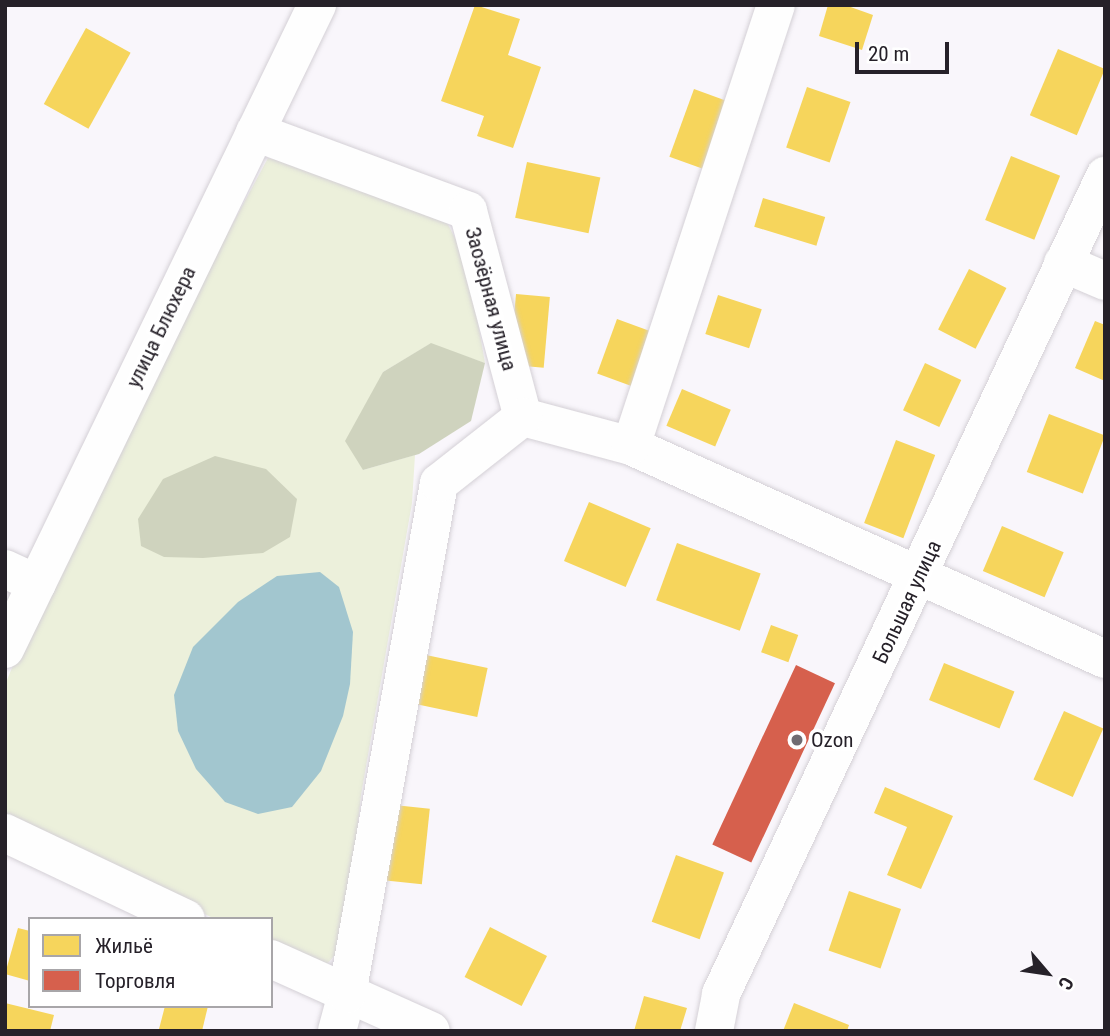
<!DOCTYPE html>
<meta charset="utf-8">
<style>
body{margin:0}
#map{position:relative;width:1110px;height:1036px;overflow:hidden;background:#f9f6fb;font-family:"Roboto Condensed",sans-serif}
div>[style]{position:absolute}
[style*='--x']{left:calc(var(--x)*1px);top:calc(var(--y)*1px);width:calc(var(--w)*1px);rotate:calc(var(--a)*1deg)}
.green>*{inset:0;background:#ecf0db}
.forest>*{inset:0;background:#cfd3be}
.water>*{inset:0;background:#a2c6cf}
.homes>*{inset:0;background:#f6d55c;transform-origin:0 0}
.shops>*{inset:0;background:#d6604d;transform-origin:0 0}
.roads{filter:drop-shadow(0 0 2px #d4d0d6) drop-shadow(0 0 2px #d4d0d6)}
.minor>*{height:38px;margin:-19px;padding:0 19px;transform-origin:19px;border-radius:19px;background:#fefefe}
.dots>*{width:19px;height:19px;translate:-50% -50%;box-sizing:border-box;border:4px solid #fff;border-radius:50%}
span{translate:-50% -50%;white-space:nowrap;text-align:center;line-height:1.15;-webkit-text-stroke:7px #fff;paint-order:stroke}
.street-label{font-size:21px;color:#262129}
.poi-label{font-size:21px;color:#262129}
.left{translate:0 -50%;text-align:left}
.frame{position:absolute;inset:0;border:7px solid #262129;pointer-events:none}
.legend{position:absolute;left:28px;top:917px;width:245px;height:91px;box-sizing:border-box;background:#fff;border:2px solid #a8a6a9;margin:0;padding:9px 12px;list-style:none;font-size:21px;color:#262129}
.legend li{display:flex;align-items:center;gap:14px;height:35px}
.legend b{width:35px;border:2px solid #a8a6a9}
.north{position:absolute;left:1012px;top:938px;width:70px;height:70px;-webkit-text-stroke:5px #fff;paint-order:stroke;rotate:119deg;font-size:19px;font-weight:700;line-height:28px;text-align:center;color:#262129}
.north::after{content:'';display:block;margin:auto;width:24px;height:32px;background:#262129;clip-path:polygon(50% 0,100% 100%,50% 72%,0 100%)}
.scale{position:absolute;left:855px;top:42px;width:94px;height:32px;box-sizing:border-box;border:4px solid #262129;border-top:0;padding-left:9px;font-size:21px;line-height:24px;white-space:nowrap;color:#262129;-webkit-text-stroke:5px #fff;paint-order:stroke}
</style>
<div id="map">
<div class="green">
<i style="clip-path:polygon(268px 158px,346px 177px,443px 215px,467px 261px,485px 363px,430px 344px,383px 372px,363px 470px,415px 455px,412px 503px,361px 795px,346px 942px,328px 963px,314px 962px,271px 946px,271px 919px,215px 919px,5px 817px,5px 685px,39px 601px,185px 312px)"></i>
</div>
<div class="forest">
<i style="clip-path:polygon(431px 343px,485px 363px,471px 421px,419px 454px,363px 470px,345px 441px,383px 372px)"></i>
<i style="clip-path:polygon(215px 456px,266px 469px,297px 499px,290px 537px,263px 553px,203px 558px,164px 557px,141px 546px,138px 519px,163px 479px)"></i>
</div>
<div class="water">
<i style="clip-path:polygon(320px 572px,339px 587px,353px 632px,350px 684px,343px 716px,321px 771px,292px 807px,258px 814px,225px 802px,196px 769px,178px 731px,174px 695px,193px 647px,238px 602px,277px 576px)"></i>
</div>
<div class="homes">
<i style="clip-path:polygon(475px 5px,520px 19px,508px 55px,541px 67px,513px 148px,477px 136px,484px 116px,441px 101px)"></i>
<i style="clip-path:polygon(828px 5px,845px 5px,873px 15px,862px 50px,819px 36px)"></i>
<i style="left:86px;top:28px;width:51px;height:87px;rotate:29deg"></i>
<i style="left:1058px;top:49px;width:51px;height:72px;rotate:23deg"></i>
<i style="left:807px;top:87px;width:46px;height:64px;rotate:19deg"></i>
<i style="left:694px;top:89px;width:40px;height:72px;rotate:20deg"></i>
<i style="left:1011px;top:156px;width:53px;height:69px;rotate:22deg"></i>
<i style="left:527px;top:162px;width:75px;height:57px;rotate:12deg"></i>
<i style="left:763px;top:198px;width:65px;height:30px;rotate:17deg"></i>
<i style="left:969px;top:269px;width:42px;height:68px;rotate:27deg"></i>
<i style="left:516px;top:294px;width:34px;height:71px;rotate:5deg"></i>
<i style="left:718px;top:295px;width:46px;height:41px;rotate:18deg"></i>
<i style="left:617px;top:319px;width:40px;height:58px;rotate:20deg"></i>
<i style="clip-path:polygon(1095px 321px,1105px 325px,1105px 381px,1075px 368px)"></i>
<i style="left:925px;top:363px;width:40px;height:52px;rotate:25deg"></i>
<i style="left:682px;top:389px;width:53px;height:40px;rotate:23deg"></i>
<i style="left:1049px;top:414px;width:60px;height:62px;rotate:21deg"></i>
<i style="left:896px;top:440px;width:42px;height:89px;rotate:21deg"></i>
<i style="left:589px;top:502px;width:67px;height:64px;rotate:23deg"></i>
<i style="left:1002px;top:526px;width:67px;height:49px;rotate:23deg"></i>
<i style="left:677px;top:543px;width:89px;height:61px;rotate:20deg"></i>
<i style="left:771px;top:625px;width:29px;height:29px;rotate:20deg"></i>
<i style="left:426px;top:655px;width:63px;height:50px;rotate:12deg"></i>
<i style="left:944px;top:663px;width:76px;height:40px;rotate:22deg"></i>
<i style="left:1064px;top:711px;width:43px;height:75px;rotate:24deg"></i>
<i style="clip-path:polygon(885px 787px,953px 816px,921px 889px,887px 875px,907px 827px,874px 813px)"></i>
<i style="left:394px;top:805px;width:36px;height:76px;rotate:6deg"></i>
<i style="left:676px;top:855px;width:51px;height:71px;rotate:20deg"></i>
<i style="left:849px;top:891px;width:55px;height:63px;rotate:19deg"></i>
<i style="left:490px;top:927px;width:64px;height:56px;rotate:27deg"></i>
<i style="clip-path:polygon(18px 928px,30px 931px,30px 981px,5px 974px)"></i>
<i style="clip-path:polygon(644px 996px,687px 1008px,680px 1031px,634px 1031px)"></i>
<i style="clip-path:polygon(5px 1003px,54px 1015px,50px 1031px,5px 1031px)"></i>
<i style="clip-path:polygon(794px 1003px,849px 1025px,847px 1031px,783px 1031px)"></i>
<i style="clip-path:polygon(165px 1006px,208px 1006px,202px 1031px,159px 1029px)"></i>
</div>
<div class="shops">
<i style="left:796px;top:665px;width:43px;height:198px;rotate:25deg"></i>
</div>
<div class="roads">
<div class="minor">
<i style="--x:255;--y:132;--w:227;--a:20.3"></i>
<i style="--x:468;--y:211;--w:213;--a:75.1"></i>
<i style="--x:523;--y:417;--w:112;--a:15"></i>
<i style="--x:631;--y:446;--w:520;--a:24.2"></i>
<i style="--x:1063;--y:263;--w:46;--a:23.2"></i>
<i style="--x:631;--y:446;--w:464;--a:-71.8"></i>
<i style="--x:5;--y:569;--w:35;--a:25"></i>
<i style="--x:5;--y:649;--w:716;--a:-64.15"></i>
<i style="--x:5;--y:833;--w:200;--a:25.4"></i>
<i style="--x:271;--y:959;--w:175;--a:24.2"></i>
<i style="--x:337;--y:1031;--w:38;--a:-75"></i>
<i style="--x:347;--y:994;--w:519;--a:-79.79"></i>
<i style="--x:439;--y:483;--w:107;--a:-38.2"></i>
<i style="--x:714;--y:1031;--w:38;--a:-79"></i>
<i style="--x:721;--y:994;--w:904;--a:-64.85"></i>
</div>
</div>
<div class="dots">
<i style="left:797px;top:740px;background:#706c72"></i>
</div>
<div class="street-label">
<span style="left:491px;top:299px;rotate:75deg">Заозёрная улица</span>
<span style="left:161px;top:327px;rotate:-64deg">улица Блюхера</span>
<span style="left:907px;top:602px;rotate:-65deg">Большая улица</span>
</div>
<div class="poi-label">
<span class="left" style="left:811px;top:740px">Ozon</span>
</div>
<div class="frame"></div>
<ul class="legend">
<li><b style="height:19px;background:#f6d55c"></b>Жильё</li>
<li><b style="height:19px;background:#d6604d"></b>Торговля</li>
</ul>
<div class="north">С</div>
<div class="scale">20 m</div>
</div>
